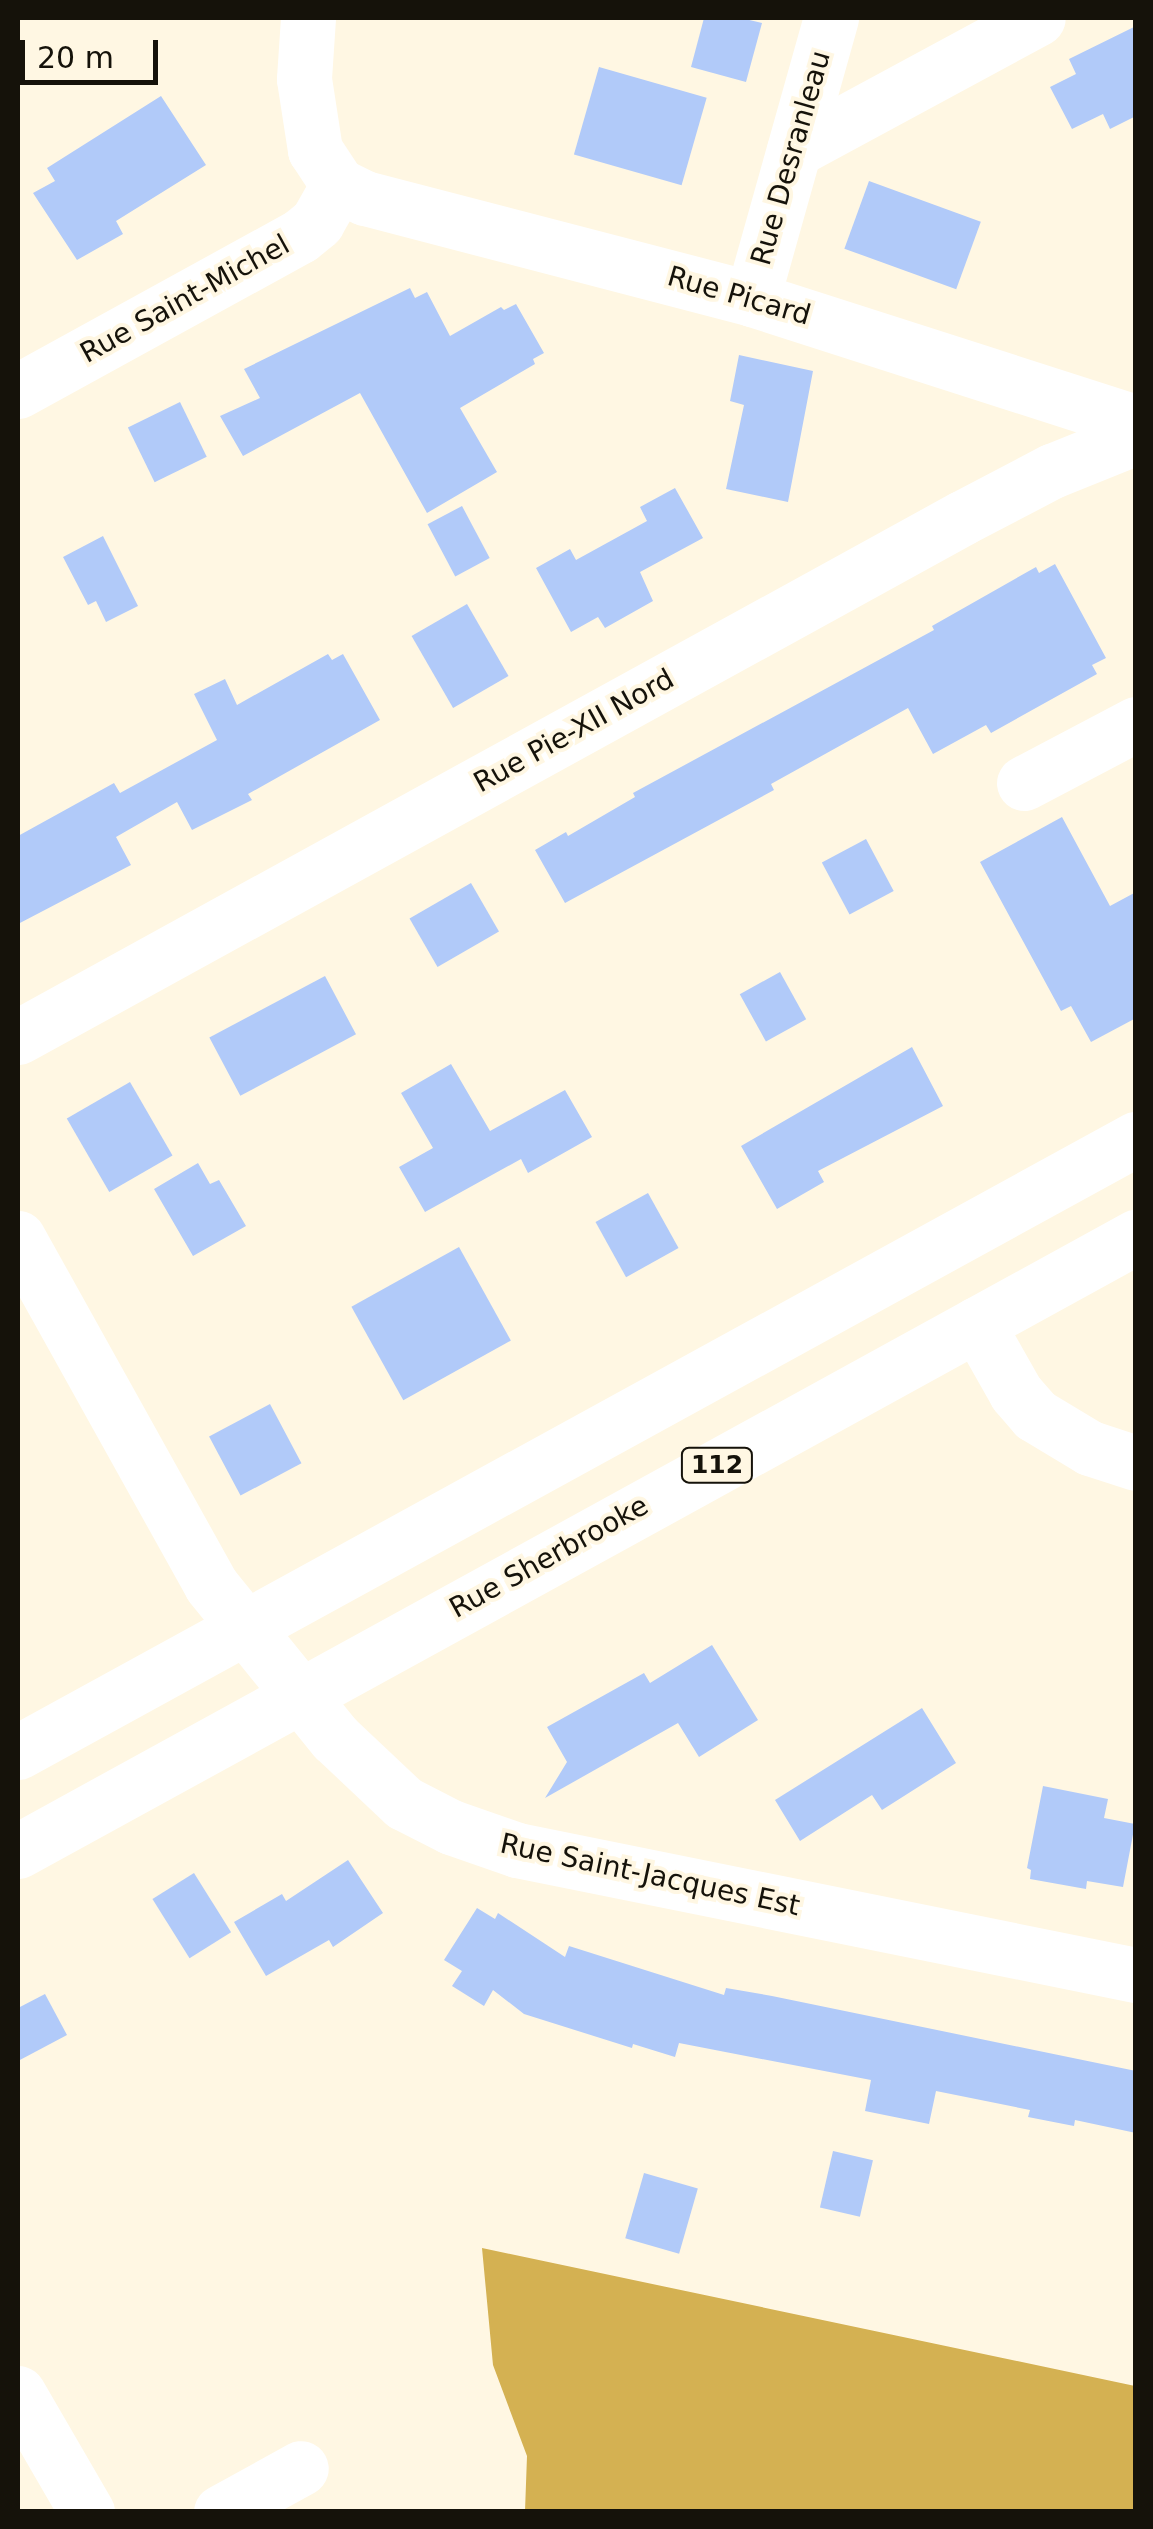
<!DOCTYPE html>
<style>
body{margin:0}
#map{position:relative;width:1153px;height:2529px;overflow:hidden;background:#fff7e3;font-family:"DejaVu Sans",sans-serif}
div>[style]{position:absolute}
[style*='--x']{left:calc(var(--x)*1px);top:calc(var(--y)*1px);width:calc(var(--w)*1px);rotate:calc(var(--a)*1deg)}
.forest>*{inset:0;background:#d4b152}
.building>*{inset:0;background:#b1caf9;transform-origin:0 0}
.minor>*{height:55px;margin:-27.5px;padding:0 27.5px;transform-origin:27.5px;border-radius:27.5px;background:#fff}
.major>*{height:55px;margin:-27.5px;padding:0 27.5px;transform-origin:27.5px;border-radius:27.5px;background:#fff}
span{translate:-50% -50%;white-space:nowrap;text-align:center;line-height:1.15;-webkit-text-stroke:8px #fff7e3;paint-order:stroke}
.shield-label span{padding:2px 8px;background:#fff7e3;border:2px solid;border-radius:8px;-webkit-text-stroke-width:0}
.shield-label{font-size:25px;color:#15120a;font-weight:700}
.street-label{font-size:28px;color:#15120a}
.frame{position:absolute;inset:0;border:20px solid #15120a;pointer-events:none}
.scale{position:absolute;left:20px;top:40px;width:138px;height:45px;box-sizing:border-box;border:5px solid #15120a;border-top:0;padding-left:12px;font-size:30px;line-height:35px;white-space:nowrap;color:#15120a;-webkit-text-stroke:8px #fff7e3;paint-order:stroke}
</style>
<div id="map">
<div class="forest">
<i style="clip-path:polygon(482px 2248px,1135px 2386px,1135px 2511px,525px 2511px,527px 2456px,493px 2365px)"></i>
</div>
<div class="building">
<i style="clip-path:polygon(704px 18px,741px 18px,762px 23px,746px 82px,691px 67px)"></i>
<i style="clip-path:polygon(1136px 26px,1136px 116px,1110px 129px,1103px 114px,1072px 129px,1050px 87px,1076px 74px,1069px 59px)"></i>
<i style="left:599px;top:67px;width:112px;height:91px;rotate:16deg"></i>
<i style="clip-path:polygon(161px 96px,206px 165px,116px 221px,123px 234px,77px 260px,33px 193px,55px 181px,47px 168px)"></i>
<i style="left:869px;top:181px;width:119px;height:72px;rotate:20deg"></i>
<i style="clip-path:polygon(410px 288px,415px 298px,427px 292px,450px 336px,501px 307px,504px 310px,516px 304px,544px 353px,533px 359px,535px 364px,460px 408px,497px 472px,427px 513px,360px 393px,243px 456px,220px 416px,260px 398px,244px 369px)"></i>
<i style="clip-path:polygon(739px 355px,813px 371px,788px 502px,726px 489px,744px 405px,730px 401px)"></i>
<i style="left:180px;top:402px;width:61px;height:58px;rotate:64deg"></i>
<i style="clip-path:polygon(675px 488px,703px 538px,640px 572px,653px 601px,605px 628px,598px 617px,571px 632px,536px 568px,570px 549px,576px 560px,647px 521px,640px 507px)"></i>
<i style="left:462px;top:506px;width:59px;height:39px;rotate:62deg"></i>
<i style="clip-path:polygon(103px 536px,138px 606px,106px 622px,96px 601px,88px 605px,63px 557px)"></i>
<i style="clip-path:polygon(1055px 564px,1106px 658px,1092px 665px,1097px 674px,991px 733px,986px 725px,933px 754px,908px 708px,771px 784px,774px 790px,565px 903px,535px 850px,566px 832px,568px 836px,635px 797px,633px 793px,934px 630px,932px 626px,1036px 567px,1039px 573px)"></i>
<i style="left:467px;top:604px;width:83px;height:64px;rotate:60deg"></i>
<i style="clip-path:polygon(328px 654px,332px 660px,343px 654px,380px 720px,248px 794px,252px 800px,192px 830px,177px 802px,116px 837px,131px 865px,18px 924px,18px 836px,114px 783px,120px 793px,217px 740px,194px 694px,225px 679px,237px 705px)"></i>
<i style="clip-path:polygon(1062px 817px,1110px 906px,1136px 892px,1136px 1018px,1091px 1042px,1071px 1006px,1061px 1011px,980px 862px)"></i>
<i style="left:866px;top:839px;width:59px;height:50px;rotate:62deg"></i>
<i style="left:471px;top:883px;width:56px;height:71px;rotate:60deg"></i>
<i style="left:780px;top:972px;width:54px;height:46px;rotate:61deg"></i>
<i style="left:325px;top:976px;width:66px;height:131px;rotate:62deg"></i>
<i style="clip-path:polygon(912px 1047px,943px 1106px,818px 1171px,824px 1182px,777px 1209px,741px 1146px)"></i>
<i style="clip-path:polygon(451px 1064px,490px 1131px,565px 1090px,592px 1137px,528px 1173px,521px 1159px,425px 1212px,399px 1167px,433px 1148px,401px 1093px)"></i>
<i style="left:130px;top:1082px;width:85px;height:73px;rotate:60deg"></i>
<i style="clip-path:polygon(198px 1163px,210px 1184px,219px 1180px,246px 1226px,193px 1256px,154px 1189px)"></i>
<i style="left:648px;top:1193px;width:63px;height:60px;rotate:61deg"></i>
<i style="left:459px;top:1247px;width:107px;height:123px;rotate:61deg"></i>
<i style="left:270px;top:1404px;width:67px;height:69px;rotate:62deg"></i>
<i style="clip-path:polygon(712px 1645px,758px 1720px,699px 1757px,678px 1723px,545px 1798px,567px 1762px,547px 1727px,644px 1673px,650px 1683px)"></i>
<i style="clip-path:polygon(922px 1708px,956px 1763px,882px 1810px,872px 1795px,800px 1841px,775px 1800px)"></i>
<i style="clip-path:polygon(1043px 1786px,1108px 1799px,1104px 1818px,1135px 1824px,1123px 1887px,1087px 1881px,1086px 1889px,1030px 1879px,1031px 1870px,1027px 1868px)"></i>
<i style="clip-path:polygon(348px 1860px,383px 1913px,333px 1947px,329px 1940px,266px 1976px,234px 1922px,282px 1894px,286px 1901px)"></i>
<i style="left:194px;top:1873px;width:70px;height:49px;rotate:58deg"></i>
<i style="clip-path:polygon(477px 1908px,495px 1919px,498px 1913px,565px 1957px,569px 1946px,724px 1995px,726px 1988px,772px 1996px,1136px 2071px,1136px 2133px,1075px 2120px,1074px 2126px,1028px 2117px,1030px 2110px,936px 2091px,929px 2124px,865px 2111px,871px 2080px,679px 2043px,675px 2057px,633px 2044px,632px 2048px,524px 2014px,493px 1990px,484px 2006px,452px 1986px,462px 1971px,444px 1960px)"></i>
<i style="clip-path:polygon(45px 1994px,67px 2035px,18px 2061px,18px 2008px)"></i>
<i style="left:833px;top:2151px;width:41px;height:58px;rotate:13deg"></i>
<i style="left:644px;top:2173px;width:56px;height:68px;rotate:16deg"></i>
</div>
<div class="minor">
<i style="--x:308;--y:18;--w:61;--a:93.8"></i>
<i style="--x:304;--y:79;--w:72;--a:81.2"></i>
<i style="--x:315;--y:150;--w:42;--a:56.7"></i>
<i style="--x:338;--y:185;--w:30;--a:26"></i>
<i style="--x:365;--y:198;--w:400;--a:14.6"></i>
<i style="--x:752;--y:299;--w:403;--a:17.8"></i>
<i style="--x:794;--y:150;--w:277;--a:-28.4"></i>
<i style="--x:752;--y:299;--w:292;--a:-74.3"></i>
<i style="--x:18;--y:391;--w:322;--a:-28.8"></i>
<i style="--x:300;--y:236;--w:22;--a:-39"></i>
<i style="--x:317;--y:222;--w:43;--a:-60.4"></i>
<i style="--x:1024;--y:783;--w:127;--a:-27.8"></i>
<i style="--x:18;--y:1037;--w:1077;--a:-28.8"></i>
<i style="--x:962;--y:518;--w:102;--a:-27.6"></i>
<i style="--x:1052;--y:471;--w:91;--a:-22"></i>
<i style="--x:18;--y:1238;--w:397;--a:60.9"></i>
<i style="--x:211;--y:1585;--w:197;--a:51"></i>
<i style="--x:335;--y:1738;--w:95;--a:43.3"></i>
<i style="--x:404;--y:1803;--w:53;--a:27.1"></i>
<i style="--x:451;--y:1827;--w:70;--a:19.2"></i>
<i style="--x:517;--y:1850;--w:631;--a:11.42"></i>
<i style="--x:977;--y:1324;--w:79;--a:60.5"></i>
<i style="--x:1016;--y:1393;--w:29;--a:49"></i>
<i style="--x:1035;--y:1415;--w:64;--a:31"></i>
<i style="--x:1090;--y:1448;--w:48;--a:18.1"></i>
<i style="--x:18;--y:2393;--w:138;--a:59.9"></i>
<i style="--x:221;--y:2512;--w:91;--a:-28.8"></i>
</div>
<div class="major">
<i style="--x:18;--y:1752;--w:1275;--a:-28.74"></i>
<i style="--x:18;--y:1851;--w:1276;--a:-28.78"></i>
</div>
<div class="shield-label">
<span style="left:717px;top:1465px">112</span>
</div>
<div class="street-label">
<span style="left:791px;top:158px;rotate:-74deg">Rue Desranleau</span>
<span style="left:739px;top:296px;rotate:16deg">Rue Picard</span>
<span style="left:185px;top:299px;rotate:-29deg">Rue Saint-Michel</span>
<span style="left:574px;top:731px;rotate:-29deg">Rue Pie-XII Nord</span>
<span style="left:549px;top:1557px;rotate:-29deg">Rue Sherbrooke</span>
<span style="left:650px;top:1875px;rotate:12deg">Rue Saint-Jacques Est</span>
</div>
<div class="frame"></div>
<div class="scale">20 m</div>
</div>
